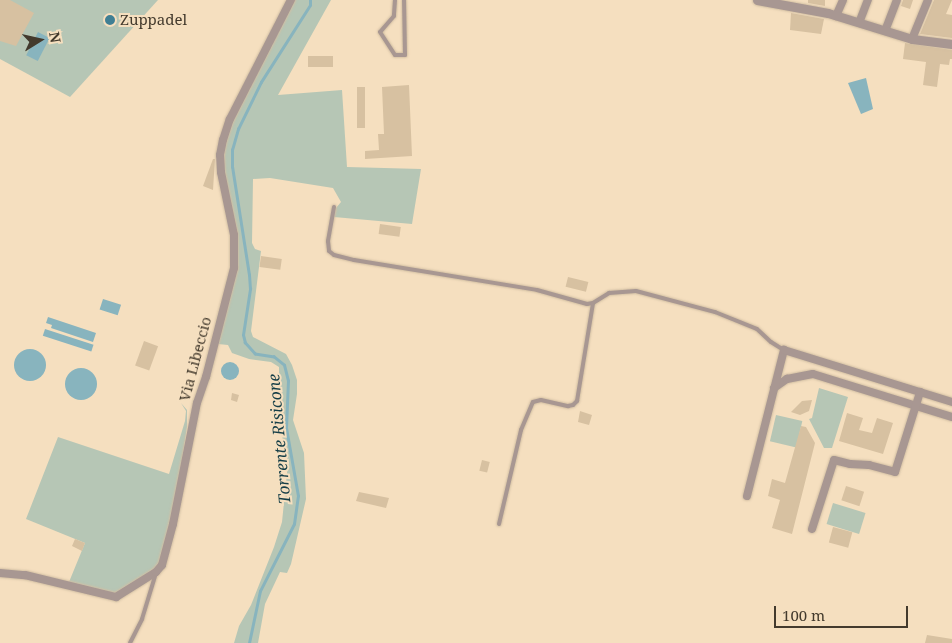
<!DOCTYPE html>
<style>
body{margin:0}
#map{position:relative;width:952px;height:643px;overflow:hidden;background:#f5dfbf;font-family:"Noto Serif",serif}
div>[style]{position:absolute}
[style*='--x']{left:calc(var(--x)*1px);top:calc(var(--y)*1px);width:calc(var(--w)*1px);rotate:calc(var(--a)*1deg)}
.green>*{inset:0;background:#b6c6b5;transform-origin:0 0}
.water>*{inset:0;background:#88b4be;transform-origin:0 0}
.round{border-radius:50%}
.stream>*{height:2.5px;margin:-1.25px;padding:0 1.25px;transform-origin:1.25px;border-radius:1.25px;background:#88b4be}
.building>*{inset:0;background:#d7c1a1;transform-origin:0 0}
.roads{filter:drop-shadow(0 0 1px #d1bea2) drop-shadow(0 0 1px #d1bea2)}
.service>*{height:4px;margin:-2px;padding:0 2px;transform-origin:2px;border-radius:2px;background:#a89792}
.minor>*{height:8px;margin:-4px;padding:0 4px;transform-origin:4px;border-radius:4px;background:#a89792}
.tertiary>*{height:9px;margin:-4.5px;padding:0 4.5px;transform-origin:4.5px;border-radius:4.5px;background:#a89792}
.dots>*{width:14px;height:14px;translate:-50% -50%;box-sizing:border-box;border:2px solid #f5dfbf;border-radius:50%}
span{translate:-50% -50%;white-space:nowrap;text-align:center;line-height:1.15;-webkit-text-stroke:4px #f5dfbf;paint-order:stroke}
.poi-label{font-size:15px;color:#433a2d}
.left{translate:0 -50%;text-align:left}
.street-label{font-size:15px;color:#433a2d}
.water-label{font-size:16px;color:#153e47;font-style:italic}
.north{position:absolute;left:15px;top:15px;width:50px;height:50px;-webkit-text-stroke:4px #f5dfbf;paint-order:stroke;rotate:80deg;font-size:14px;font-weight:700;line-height:20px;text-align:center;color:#433a2d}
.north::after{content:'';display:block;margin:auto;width:18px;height:22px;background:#433a2d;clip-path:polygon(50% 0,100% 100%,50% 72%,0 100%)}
.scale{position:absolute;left:774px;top:606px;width:134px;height:22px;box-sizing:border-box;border:2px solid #433a2d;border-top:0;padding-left:6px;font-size:15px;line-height:18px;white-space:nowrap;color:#433a2d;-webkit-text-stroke:4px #f5dfbf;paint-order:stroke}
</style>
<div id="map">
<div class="green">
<i style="clip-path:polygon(0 0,158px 0,70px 97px,0 59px)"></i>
<i style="clip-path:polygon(295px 0,331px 0,278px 95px,342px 90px,347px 167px,421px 169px,412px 224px,334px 217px,336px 208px,341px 202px,333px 188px,270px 178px,253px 179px,252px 243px,255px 249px,261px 251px,251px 331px,253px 337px,286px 354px,292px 365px,297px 380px,297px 394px,293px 420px,304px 453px,306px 499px,291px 564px,287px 573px,280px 572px,265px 604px,258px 643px,234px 643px,239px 626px,251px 605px,274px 547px,282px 522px,288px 463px,279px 422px,279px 367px,271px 362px,249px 359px,232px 353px,228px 345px,218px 344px,237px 268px,224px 170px,225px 144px,234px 118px)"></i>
<i style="clip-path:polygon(819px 388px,848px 397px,832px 448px,824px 448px,809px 419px,812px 418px)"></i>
<i style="clip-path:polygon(181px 403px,187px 410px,187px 427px,176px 500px,160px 562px,156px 568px,116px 593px,110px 594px,69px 582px,85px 543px,26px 519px,58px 437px,169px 474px,185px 421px,186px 411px)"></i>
<i style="left:776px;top:415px;width:27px;height:27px;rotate:13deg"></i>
<i style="left:833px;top:503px;width:34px;height:22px;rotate:17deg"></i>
</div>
<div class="water">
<i style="left:38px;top:32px;width:13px;height:26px;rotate:27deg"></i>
<i style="clip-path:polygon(866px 78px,873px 109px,861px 114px,848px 83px)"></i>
<i style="left:103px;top:299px;width:19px;height:11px;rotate:18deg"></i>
<i style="clip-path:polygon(48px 317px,96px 333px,93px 342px,51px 328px,52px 325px,46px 323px)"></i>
<i style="left:45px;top:329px;width:51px;height:7px;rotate:18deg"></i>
<i class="round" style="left:14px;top:349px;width:32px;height:32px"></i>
<i class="round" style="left:221px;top:362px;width:18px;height:18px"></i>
<i class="round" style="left:65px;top:368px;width:32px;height:32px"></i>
</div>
<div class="stream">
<i style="--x:249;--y:643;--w:53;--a:-78.1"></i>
<i style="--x:260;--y:591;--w:75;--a:-63.1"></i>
<i style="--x:294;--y:524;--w:28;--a:-82"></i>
<i style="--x:298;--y:496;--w:69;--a:-100"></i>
<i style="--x:286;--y:428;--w:47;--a:-87.6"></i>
<i style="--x:288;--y:381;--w:16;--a:-104"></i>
<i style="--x:284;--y:365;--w:13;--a:-141"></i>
<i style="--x:274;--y:357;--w:19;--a:-171"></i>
<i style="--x:255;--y:354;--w:15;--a:-132"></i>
<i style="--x:245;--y:343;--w:8;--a:-104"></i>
<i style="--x:243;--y:335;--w:47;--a:-81.3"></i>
<i style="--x:250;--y:289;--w:14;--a:-94"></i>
<i style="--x:249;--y:275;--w:109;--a:-98.9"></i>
<i style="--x:232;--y:167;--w:17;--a:-90"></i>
<i style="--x:232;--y:150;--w:22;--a:-74"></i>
<i style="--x:238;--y:129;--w:52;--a:-63.9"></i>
<i style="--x:261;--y:82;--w:91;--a:-57.5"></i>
<i style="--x:310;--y:5;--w:5;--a:-90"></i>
</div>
<div class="building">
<i style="clip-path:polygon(0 0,10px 0,34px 13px,16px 46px,0 41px)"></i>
<i style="clip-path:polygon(808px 0,825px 0,825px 6px,808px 3px)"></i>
<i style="clip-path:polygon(903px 0,913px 0,910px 9px,901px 6px)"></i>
<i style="clip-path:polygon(934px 0,952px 0,946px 14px,952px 15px,952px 38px,920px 34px)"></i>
<i style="clip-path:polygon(791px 13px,824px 19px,821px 34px,790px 30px)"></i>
<i style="clip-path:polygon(905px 43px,952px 50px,952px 59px,950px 59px,949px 65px,940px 64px,937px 87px,923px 85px,926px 62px,903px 59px)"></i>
<i style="left:308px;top:56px;width:25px;height:11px"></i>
<i style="clip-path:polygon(409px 85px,412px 156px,365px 159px,365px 151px,379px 150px,378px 134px,384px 134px,382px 87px)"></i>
<i style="left:357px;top:87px;width:8px;height:41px"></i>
<i style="clip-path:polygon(213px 159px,215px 159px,213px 190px,203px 186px)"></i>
<i style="left:380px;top:224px;width:21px;height:10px;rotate:8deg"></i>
<i style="left:261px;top:256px;width:21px;height:11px;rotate:8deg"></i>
<i style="left:568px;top:277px;width:21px;height:10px;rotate:14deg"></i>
<i style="left:144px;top:341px;width:15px;height:26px;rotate:20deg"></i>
<i style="clip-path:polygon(232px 393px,239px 395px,237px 402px,231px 400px)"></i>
<i style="clip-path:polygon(812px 400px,809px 411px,800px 415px,791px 412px,802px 401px)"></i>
<i style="clip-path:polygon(580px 411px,592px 415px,589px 425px,578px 422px)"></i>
<i style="clip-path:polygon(847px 413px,863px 418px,859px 430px,872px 433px,877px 418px,893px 423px,883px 454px,839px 441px)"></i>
<i style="clip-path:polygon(801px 426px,806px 427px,815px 443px,792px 534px,772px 528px,780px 500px,768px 496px,772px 479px,785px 483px)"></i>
<i style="left:482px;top:460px;width:8px;height:11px;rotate:14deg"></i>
<i style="left:846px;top:486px;width:19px;height:15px;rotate:18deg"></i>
<i style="clip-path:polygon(359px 492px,389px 498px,386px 508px,356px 501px)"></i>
<i style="left:833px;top:527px;width:20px;height:16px;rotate:15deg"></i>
<i style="clip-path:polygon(75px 539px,85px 543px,82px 551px,72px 546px)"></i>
<i style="clip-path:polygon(927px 635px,952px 639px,952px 643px,925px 643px)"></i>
</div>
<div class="roads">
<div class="service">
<i style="--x:395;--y:0;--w:16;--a:94"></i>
<i style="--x:394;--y:16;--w:21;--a:131"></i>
<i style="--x:380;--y:32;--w:27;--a:57"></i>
<i style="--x:395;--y:55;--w:10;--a:0"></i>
<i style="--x:405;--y:55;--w:55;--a:-91"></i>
<i style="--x:334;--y:207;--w:35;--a:100"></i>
<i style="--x:328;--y:241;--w:10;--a:84"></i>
<i style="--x:329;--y:251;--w:6;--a:39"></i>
<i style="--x:334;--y:255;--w:21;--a:14"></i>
<i style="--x:354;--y:260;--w:185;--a:9.3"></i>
<i style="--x:537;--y:290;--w:52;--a:15.6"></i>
<i style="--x:587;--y:304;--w:6;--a:-9"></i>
<i style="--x:593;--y:303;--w:19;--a:-32"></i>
<i style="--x:609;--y:293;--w:27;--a:-4"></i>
<i style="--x:636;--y:291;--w:82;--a:14.9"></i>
<i style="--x:715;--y:312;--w:45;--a:22"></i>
<i style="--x:757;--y:329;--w:19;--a:43"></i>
<i style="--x:771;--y:342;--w:15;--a:32"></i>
<i style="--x:499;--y:524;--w:97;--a:-76.8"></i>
<i style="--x:521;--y:430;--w:30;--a:-67"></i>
<i style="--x:533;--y:402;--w:8;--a:-14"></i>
<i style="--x:541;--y:400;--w:28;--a:13"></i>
<i style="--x:568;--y:406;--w:5;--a:-11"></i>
<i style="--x:573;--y:405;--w:6;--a:-45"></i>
<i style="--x:577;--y:401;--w:99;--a:-80.7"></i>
<i style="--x:130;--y:643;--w:27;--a:-63"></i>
<i style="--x:142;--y:619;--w:48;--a:-73.1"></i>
</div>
<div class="minor">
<i style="--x:836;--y:16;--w:17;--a:-66"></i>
<i style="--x:859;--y:23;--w:25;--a:-69"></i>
<i style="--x:885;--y:31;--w:33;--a:-69"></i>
<i style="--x:912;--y:39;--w:42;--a:-67.7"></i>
<i style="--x:774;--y:388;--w:16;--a:-35"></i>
<i style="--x:787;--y:379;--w:26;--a:-11"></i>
<i style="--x:813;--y:374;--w:145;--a:17.2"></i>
<i style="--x:747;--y:496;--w:151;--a:-75.8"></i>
<i style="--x:784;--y:350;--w:176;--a:17.2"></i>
<i style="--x:812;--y:529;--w:72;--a:-72.3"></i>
<i style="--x:834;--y:460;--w:16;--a:14"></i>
<i style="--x:850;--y:464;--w:19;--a:3"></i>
<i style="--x:869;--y:465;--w:27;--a:15"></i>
<i style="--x:895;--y:472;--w:84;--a:-72.6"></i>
<i style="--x:0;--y:573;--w:25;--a:5"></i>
<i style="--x:25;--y:575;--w:94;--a:13.6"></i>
<i style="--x:116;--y:597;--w:47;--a:-32"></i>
<i style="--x:156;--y:572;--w:9;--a:-49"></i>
<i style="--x:162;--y:565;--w:42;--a:-75"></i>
<i style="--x:173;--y:524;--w:123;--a:-78.8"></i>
<i style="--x:197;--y:403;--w:28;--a:-71"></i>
<i style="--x:206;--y:377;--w:113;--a:-75.6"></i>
<i style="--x:234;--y:268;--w:33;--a:-90"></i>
<i style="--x:234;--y:235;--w:64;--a:-101.7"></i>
<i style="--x:221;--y:172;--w:17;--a:-93"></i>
<i style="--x:220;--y:155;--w:15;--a:-79"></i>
<i style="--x:223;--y:140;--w:22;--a:-72"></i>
<i style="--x:230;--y:119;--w:134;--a:-62.9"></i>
</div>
<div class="tertiary">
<i style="--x:757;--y:0;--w:72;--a:10.4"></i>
<i style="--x:828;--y:13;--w:88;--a:17.2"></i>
<i style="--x:912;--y:39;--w:40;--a:7.1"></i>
</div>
</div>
<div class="dots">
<i style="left:110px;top:20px;background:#407f94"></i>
</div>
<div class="poi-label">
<span class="left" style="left:120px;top:20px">Zuppadel</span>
</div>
<div class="street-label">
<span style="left:195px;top:359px;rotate:-75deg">Via Libeccio</span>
</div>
<div class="water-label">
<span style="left:279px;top:439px;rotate:-95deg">Torrente Risicone</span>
</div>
<div class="north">N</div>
<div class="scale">100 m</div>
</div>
